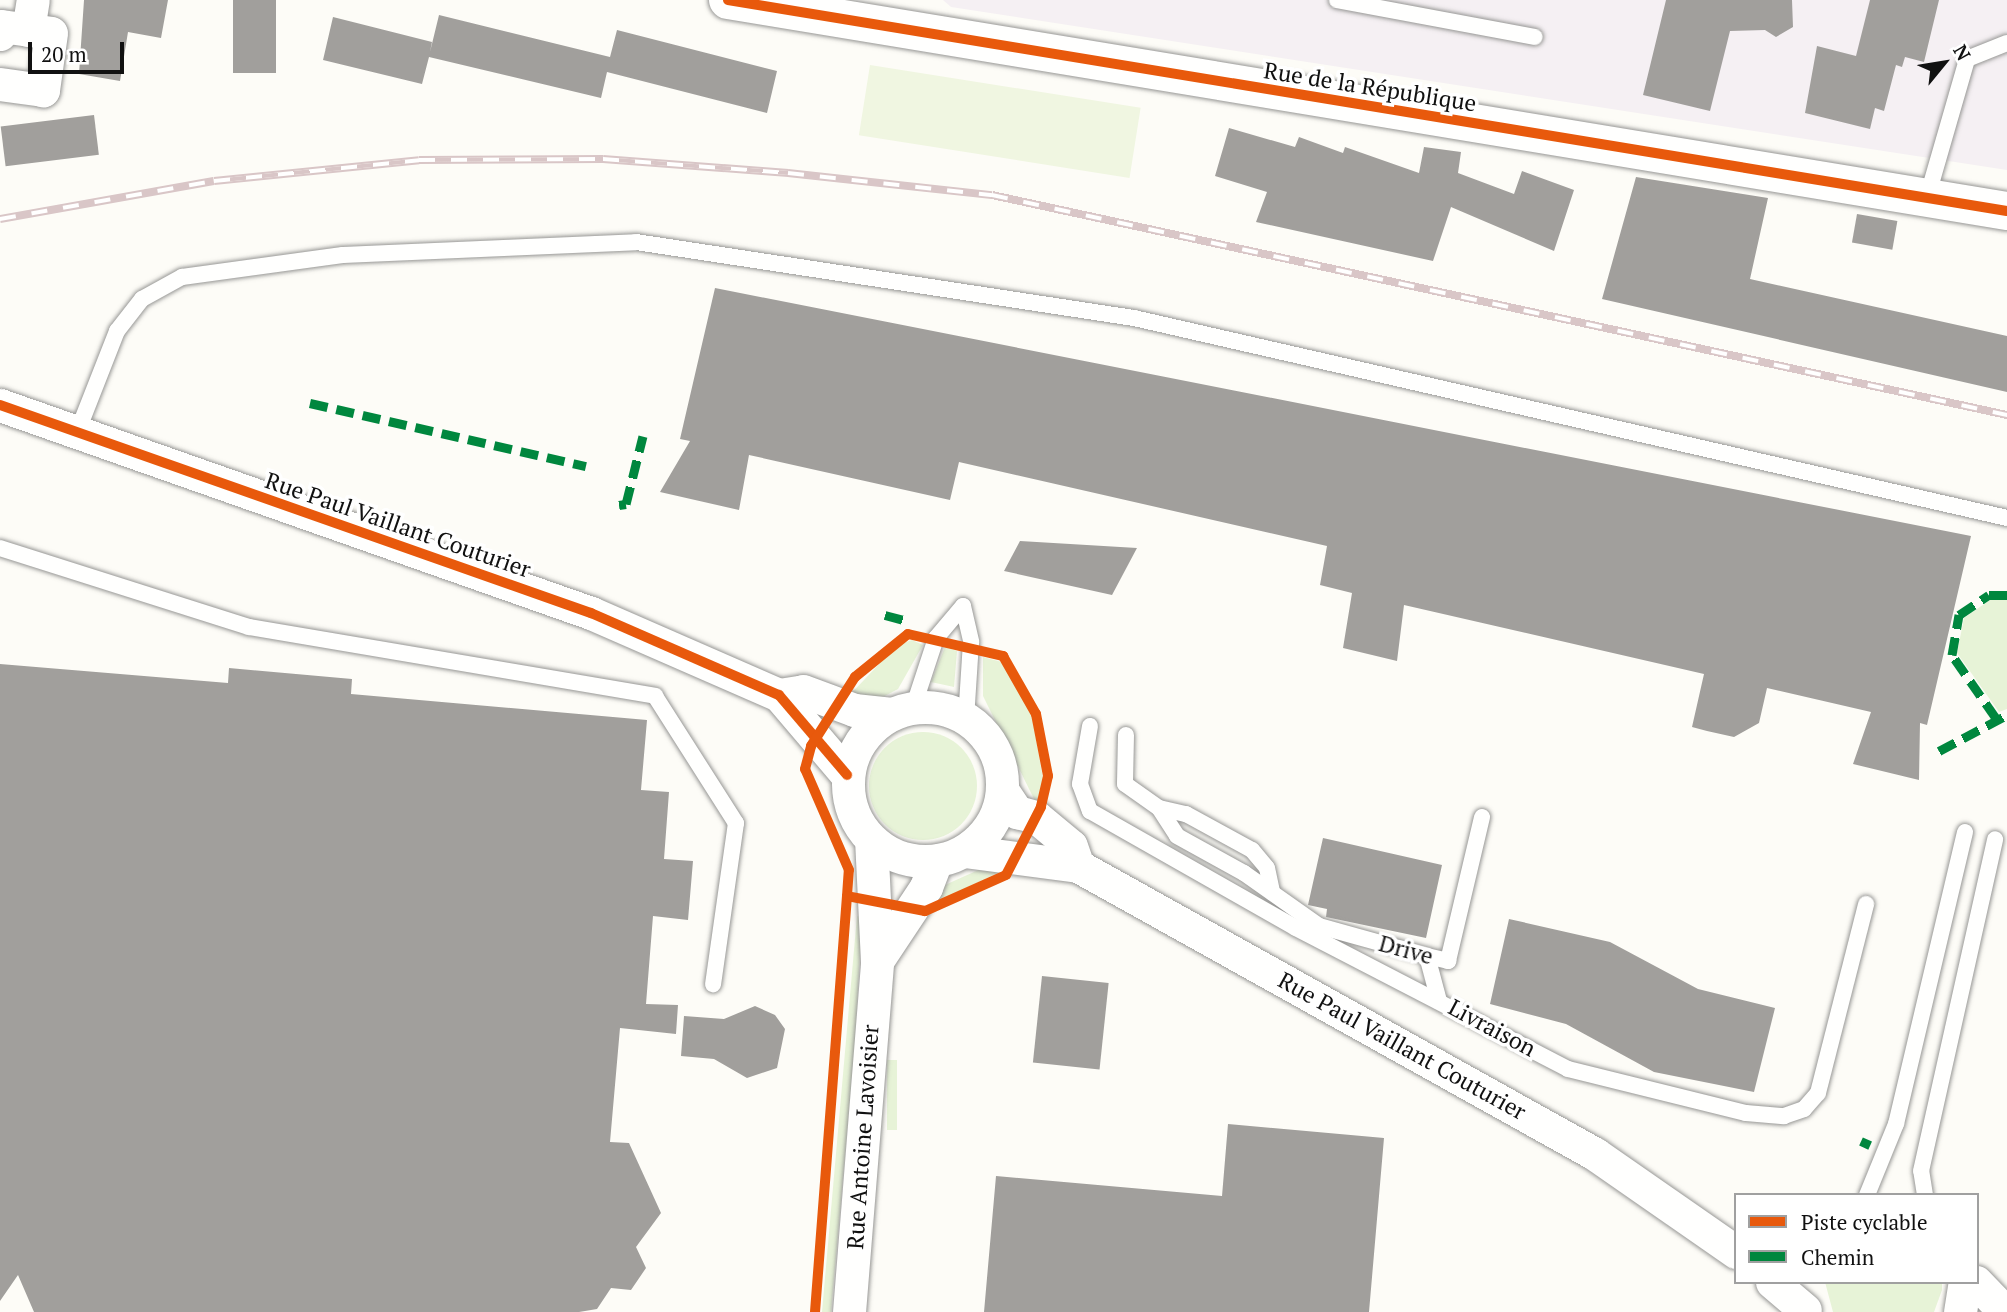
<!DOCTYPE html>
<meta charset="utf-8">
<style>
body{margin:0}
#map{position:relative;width:2007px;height:1312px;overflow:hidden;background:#fdfcf7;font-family:"PT Serif",serif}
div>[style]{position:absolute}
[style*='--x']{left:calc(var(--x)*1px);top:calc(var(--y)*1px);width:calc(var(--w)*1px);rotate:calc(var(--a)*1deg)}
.industrial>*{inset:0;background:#f5f0f3}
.green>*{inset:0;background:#e7f3d7;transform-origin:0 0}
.round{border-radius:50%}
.pitch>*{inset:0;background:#f0f6e1;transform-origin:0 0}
.building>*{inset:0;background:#a19f9c;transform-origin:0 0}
.roads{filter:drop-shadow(0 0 2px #979795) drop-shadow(0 0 2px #979795)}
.service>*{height:16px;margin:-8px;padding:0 8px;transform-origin:8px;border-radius:8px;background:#fffffe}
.minor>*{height:33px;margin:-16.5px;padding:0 16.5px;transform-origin:16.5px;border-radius:16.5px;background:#fffffe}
.minor>.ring{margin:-16.5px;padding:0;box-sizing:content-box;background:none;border:33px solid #fffffe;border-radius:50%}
.tertiary>*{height:38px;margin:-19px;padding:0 19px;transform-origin:19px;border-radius:19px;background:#fffffe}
.rail>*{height:8px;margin-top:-4px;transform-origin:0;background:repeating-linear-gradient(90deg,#fff 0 16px,#d9c6c7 0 32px);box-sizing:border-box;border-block:2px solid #d9c6c7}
.quiet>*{height:9px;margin-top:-4.5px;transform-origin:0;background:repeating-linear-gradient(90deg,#00873e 0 18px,transparent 0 27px)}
.cycleway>*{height:10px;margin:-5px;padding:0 5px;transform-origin:5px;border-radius:5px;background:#e8590c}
span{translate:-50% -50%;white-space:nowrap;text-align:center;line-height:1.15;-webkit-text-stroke:7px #fff;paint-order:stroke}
.street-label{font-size:23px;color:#111}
.legend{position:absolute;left:1734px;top:1193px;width:245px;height:91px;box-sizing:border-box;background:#fff;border:2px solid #a0a0a0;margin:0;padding:9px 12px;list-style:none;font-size:21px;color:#111}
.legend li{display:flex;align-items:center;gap:14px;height:35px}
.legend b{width:35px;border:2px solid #a0a0a0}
.north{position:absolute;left:1909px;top:28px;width:70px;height:70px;-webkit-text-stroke:5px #fff;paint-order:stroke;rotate:60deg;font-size:19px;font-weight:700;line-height:28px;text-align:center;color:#111}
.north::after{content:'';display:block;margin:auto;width:24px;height:32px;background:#111;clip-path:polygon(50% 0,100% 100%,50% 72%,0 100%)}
.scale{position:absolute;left:28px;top:42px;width:96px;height:32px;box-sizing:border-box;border:4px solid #111;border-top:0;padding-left:9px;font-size:21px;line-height:24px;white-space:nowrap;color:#111;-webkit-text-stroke:5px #fff;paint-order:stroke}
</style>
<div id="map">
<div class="industrial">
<i style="clip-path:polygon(943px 0,2007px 0,2007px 170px,951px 7px)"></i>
</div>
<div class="green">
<i style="clip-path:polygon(1990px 600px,2007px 600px,2007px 709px,1999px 712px,1957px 653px,1964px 618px)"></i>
<i style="clip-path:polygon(912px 640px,923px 645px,898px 689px,881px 698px,847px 698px,897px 645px)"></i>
<i style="clip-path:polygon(945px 647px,957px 651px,954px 687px,931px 682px)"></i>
<i style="clip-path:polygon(983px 657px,1002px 662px,1032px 716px,1044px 784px,1036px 803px,983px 696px)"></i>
<i class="round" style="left:869px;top:732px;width:108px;height:108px"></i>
<i style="clip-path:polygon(985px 867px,1006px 869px,930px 905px,945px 885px)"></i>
<i style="clip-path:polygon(857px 916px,862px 917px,855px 1044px,831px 1312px,822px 1312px)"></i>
<i style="left:887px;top:1060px;width:10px;height:70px"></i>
<i style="clip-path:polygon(1825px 1282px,1942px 1282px,1942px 1290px,1934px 1312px,1833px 1312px)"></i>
</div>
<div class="pitch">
<i style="left:870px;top:65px;width:274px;height:71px;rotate:9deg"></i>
</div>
<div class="building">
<i style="clip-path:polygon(84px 0,168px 0,161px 38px,128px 32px,120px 81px,79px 74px)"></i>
<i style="left:233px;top:0;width:43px;height:73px"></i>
<i style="clip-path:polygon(1666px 0,1792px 0,1793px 27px,1776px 37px,1765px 30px,1730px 31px,1710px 111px,1643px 95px)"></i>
<i style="clip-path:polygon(1870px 0,1939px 0,1924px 62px,1905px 57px,1902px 67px,1896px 65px,1884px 111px,1875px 108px,1870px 129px,1805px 113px,1817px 46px,1856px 56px)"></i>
<i style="clip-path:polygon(439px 15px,610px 57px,617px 30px,777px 71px,767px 113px,607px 72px,601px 98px,429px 57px,422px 84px,323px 60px,333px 17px,432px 42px,430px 52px)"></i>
<i style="left:94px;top:115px;width:40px;height:94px;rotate:83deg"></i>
<i style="clip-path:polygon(1229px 128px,1295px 147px,1299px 137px,1343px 153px,1345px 147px,1419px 173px,1424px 147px,1461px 152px,1458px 173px,1514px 194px,1522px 171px,1574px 190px,1554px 251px,1451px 207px,1433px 261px,1256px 222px,1267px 192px,1215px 176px)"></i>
<i style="clip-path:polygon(1636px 177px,1768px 198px,1750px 279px,2007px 336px,2007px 392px,1602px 299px)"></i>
<i style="left:1857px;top:214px;width:41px;height:29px;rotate:10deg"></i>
<i style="clip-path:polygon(715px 288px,1971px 536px,1927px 725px,1920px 723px,1919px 780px,1853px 764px,1871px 712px,1767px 688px,1759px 723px,1734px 737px,1707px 731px,1692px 727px,1704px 674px,1404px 605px,1397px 661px,1343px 648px,1352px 593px,1320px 585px,1327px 546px,959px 462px,950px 500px,749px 455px,739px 510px,660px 492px,690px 441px,680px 439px)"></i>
<i style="clip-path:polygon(1020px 541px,1137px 548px,1112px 595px,1004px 571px)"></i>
<i style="clip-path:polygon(0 664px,228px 683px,229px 668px,352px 679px,351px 694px,647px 720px,641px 790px,669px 792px,664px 859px,693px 861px,688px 920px,653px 916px,646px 1004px,678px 1005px,676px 1034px,620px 1028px,610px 1142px,629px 1143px,661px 1213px,636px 1247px,646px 1268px,631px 1290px,611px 1288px,597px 1309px,579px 1312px,34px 1312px,18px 1275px,0 1301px)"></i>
<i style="clip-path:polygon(1323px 838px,1442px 865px,1426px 938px,1326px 917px,1327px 909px,1308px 905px)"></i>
<i style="clip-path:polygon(1509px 919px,1610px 942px,1698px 989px,1775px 1008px,1754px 1092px,1654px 1072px,1566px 1024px,1490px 1004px)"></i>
<i style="left:1042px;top:976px;width:67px;height:87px;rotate:6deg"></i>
<i style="clip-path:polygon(755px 1006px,775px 1015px,785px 1029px,777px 1068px,747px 1078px,714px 1059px,681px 1056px,684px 1016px,724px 1019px)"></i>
<i style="clip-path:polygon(1228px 1124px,1384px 1138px,1369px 1312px,984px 1312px,996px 1176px,1222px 1196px)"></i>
</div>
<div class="roads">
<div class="service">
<i style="--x:1337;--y:0;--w:201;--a:10.6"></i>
<i style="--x:1927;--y:198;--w:145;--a:-73.9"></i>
<i style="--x:1967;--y:59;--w:43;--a:-21.8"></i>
<i style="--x:77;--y:433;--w:110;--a:-68.6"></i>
<i style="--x:117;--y:331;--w:41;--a:-52"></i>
<i style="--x:142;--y:299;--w:46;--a:-28.8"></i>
<i style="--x:182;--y:277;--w:162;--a:-7.8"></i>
<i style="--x:343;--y:255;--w:293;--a:-2.5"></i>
<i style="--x:636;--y:242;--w:504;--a:8.68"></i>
<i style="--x:1134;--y:318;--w:896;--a:12.9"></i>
<i style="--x:0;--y:548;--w:261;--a:17.6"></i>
<i style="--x:249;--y:627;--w:412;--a:9.6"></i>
<i style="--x:655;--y:696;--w:151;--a:57.5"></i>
<i style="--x:736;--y:823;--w:163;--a:98.1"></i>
<i style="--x:963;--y:606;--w:37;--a:77"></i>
<i style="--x:971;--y:642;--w:77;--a:93.7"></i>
<i style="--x:913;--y:708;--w:74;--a:-71.8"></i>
<i style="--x:936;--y:638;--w:42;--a:-49.8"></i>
<i style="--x:1090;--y:726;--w:59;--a:99.8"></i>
<i style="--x:1080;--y:784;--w:29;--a:70"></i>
<i style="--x:1090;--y:811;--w:237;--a:29.6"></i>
<i style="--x:1296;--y:928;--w:306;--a:27.4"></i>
<i style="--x:1568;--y:1069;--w:183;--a:13.9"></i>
<i style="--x:1746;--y:1113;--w:38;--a:5"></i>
<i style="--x:1784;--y:1116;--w:21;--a:-19"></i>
<i style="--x:1804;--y:1109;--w:21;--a:-49"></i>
<i style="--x:1818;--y:1093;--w:195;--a:-75.7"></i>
<i style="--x:1126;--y:735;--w:49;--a:91.2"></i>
<i style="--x:1125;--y:784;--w:42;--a:35.2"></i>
<i style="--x:1159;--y:808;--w:33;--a:57"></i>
<i style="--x:1177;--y:836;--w:77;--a:28.9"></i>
<i style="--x:1244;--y:873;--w:92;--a:35.2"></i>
<i style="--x:1319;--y:926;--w:112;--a:15.5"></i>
<i style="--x:1427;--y:956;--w:22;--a:13"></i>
<i style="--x:1448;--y:961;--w:148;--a:-76.7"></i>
<i style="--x:1159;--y:808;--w:28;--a:13"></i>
<i style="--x:1186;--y:814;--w:75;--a:28.6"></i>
<i style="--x:1252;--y:850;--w:23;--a:50"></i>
<i style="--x:1267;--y:868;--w:25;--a:78"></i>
<i style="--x:1427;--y:956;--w:47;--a:75.1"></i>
<i style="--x:1867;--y:1195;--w:77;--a:-67.8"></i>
<i style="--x:1896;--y:1124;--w:300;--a:-76.7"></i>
<i style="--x:1925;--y:1195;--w:24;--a:-99"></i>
<i style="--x:1921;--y:1171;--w:340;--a:-77.4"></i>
</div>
<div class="minor">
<i style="--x:28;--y:30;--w:30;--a:-81"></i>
<i style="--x:0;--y:34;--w:8;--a:-83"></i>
<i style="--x:1;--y:26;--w:50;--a:8"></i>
<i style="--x:51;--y:33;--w:58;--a:98"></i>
<i style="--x:43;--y:90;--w:43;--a:-172.1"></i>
<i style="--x:0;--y:405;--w:627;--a:19.39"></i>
<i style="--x:591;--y:613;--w:205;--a:23.6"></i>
<i style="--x:779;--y:695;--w:105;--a:49.6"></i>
<i style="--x:779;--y:695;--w:24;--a:-9"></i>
<i style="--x:803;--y:691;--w:54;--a:20.4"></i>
<i style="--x:854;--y:710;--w:38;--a:6"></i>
<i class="ring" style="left:848px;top:707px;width:121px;height:121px"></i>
<i style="--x:1002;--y:790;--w:27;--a:56"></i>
<i style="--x:1017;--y:812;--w:20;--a:15"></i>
<i style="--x:1036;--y:817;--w:45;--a:39.6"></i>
<i style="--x:1071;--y:846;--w:21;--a:71"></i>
<i style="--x:964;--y:851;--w:115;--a:7.5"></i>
<i style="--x:1078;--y:866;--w:592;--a:29.12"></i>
<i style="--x:1595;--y:1154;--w:172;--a:34.8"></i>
<i style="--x:877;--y:961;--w:89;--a:-56.5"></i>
<i style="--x:926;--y:887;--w:28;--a:-69"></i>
<i style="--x:1772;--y:1282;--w:43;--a:40.3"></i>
<i style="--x:1976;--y:1282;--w:42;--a:46"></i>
<i style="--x:849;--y:1312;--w:352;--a:-85.4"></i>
<i style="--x:877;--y:961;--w:121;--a:-92.8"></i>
<i style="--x:1960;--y:1312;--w:30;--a:-81"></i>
</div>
<div class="tertiary">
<i style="--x:728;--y:0;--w:1296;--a:9.37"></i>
</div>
</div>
<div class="rail">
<i style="--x:0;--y:219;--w:217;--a:-10.1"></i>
<i style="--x:214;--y:181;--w:206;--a:-5.8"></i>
<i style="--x:419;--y:160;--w:184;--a:-0.3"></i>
<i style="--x:603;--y:159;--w:186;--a:4.3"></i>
<i style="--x:788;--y:173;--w:205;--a:6.2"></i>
<i style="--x:992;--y:195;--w:1039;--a:12.23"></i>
</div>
<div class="quiet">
<i style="--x:310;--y:403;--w:283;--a:12.9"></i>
<i style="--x:619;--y:505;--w:7;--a:-8"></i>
<i style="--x:626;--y:504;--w:70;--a:-76"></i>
<i style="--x:885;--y:615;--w:20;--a:15"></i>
<i style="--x:1996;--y:718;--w:77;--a:-124.9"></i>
<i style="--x:1952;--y:655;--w:41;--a:-80.1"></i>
<i style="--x:1959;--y:615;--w:36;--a:-34"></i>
<i style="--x:1989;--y:595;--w:18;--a:0"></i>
<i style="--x:1939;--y:751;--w:77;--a:-27.9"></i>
<i style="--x:1861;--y:1141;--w:10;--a:24"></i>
</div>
<div class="cycleway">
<i style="--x:728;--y:0;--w:1296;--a:9.37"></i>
<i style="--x:0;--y:405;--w:627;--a:19.39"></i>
<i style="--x:591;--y:613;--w:205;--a:23.6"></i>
<i style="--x:779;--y:695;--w:105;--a:49.6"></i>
<i style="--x:908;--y:634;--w:98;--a:13"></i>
<i style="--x:1003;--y:656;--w:67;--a:60.4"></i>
<i style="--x:1036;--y:714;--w:63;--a:79"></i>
<i style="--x:1048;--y:776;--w:32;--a:103"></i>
<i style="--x:1041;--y:807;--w:76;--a:117.2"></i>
<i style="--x:1006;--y:875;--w:89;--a:156"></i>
<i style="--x:925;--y:911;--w:79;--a:-169.1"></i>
<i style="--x:847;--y:896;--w:26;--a:-86"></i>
<i style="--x:849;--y:870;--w:110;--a:-113.5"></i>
<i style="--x:805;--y:769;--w:24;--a:-75"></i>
<i style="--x:811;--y:746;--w:82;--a:-57.5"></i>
<i style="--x:855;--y:677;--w:68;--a:-39.1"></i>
<i style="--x:815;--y:1312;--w:417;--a:-85.6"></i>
</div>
<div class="street-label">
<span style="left:1370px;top:87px;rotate:9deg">Rue de la République</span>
<span style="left:398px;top:525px;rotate:19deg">Rue Paul Vaillant Couturier</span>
<span style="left:1406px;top:950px;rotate:15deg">Drive</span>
<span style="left:1492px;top:1028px;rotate:28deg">Livraison</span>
<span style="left:1402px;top:1046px;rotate:29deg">Rue Paul Vaillant Couturier</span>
<span style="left:863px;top:1137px;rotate:-86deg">Rue Antoine Lavoisier</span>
</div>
<ul class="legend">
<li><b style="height:9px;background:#e8590c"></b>Piste cyclable</li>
<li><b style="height:9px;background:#00873e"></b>Chemin</li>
</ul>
<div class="north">N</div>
<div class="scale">20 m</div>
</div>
